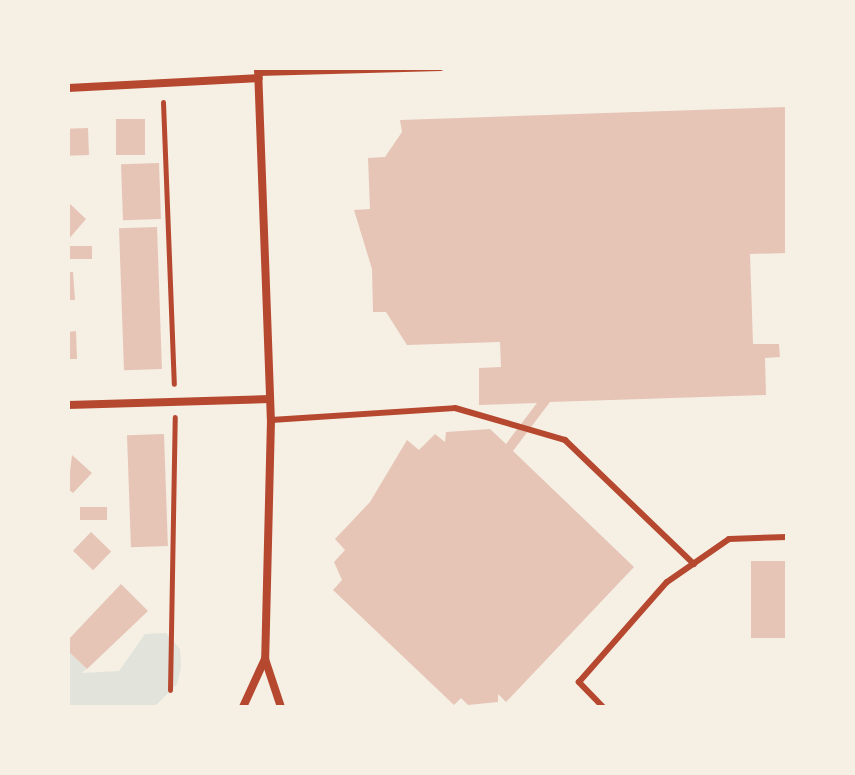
<!DOCTYPE html>
<style>
body{margin:0}
#map{position:relative;width:855px;height:775px;overflow:hidden;background:#f6efe4;font-family:"Titillium Web",sans-serif}
div>[style]{position:absolute}
[style*='--x']{left:calc(var(--x)*1px);top:calc(var(--y)*1px);width:calc(var(--w)*1px);rotate:calc(var(--a)*1deg)}
.green>*{inset:0;background:#e2e4dc}
.building>*{inset:0;background:#e6c5b7;transform-origin:0 0}
.path>*{height:5px;margin:-2.5px;padding:0 2.5px;transform-origin:2.5px;border-radius:2.5px;background:#b5482f}
.service>*{height:6px;margin:-3px;padding:0 3px;transform-origin:3px;border-radius:3px;background:#b5482f}
.minor>*{height:8px;margin:-4px;padding:0 4px;transform-origin:4px;border-radius:4px;background:#b5482f}
span{translate:-50% -50%;white-space:nowrap;text-align:center;line-height:1.15;-webkit-text-stroke:8px #f6efe4;paint-order:stroke}
.frame{position:absolute;inset:0;border:70px solid #f6efe4;pointer-events:none}
</style>
<div id="map">
<div class="green">
<i style="clip-path:polygon(166px 633px,180px 649px,181px 667px,177px 684px,154px 707px,68px 707px,68px 651px,87px 669px,81px 673px,119px 671px,145px 634px)"></i>
</div>
<div class="building">
<i style="clip-path:polygon(787px 107px,787px 253px,750px 254px,753px 344px,779px 344px,780px 357px,765px 358px,766px 395px,550px 402px,513px 451px,634px 567px,506px 702px,498px 694px,498px 702px,468px 705px,461px 698px,454px 705px,333px 590px,342px 580px,334px 562px,345px 550px,335px 539px,370px 502px,407px 440px,419px 450px,435px 434px,445px 442px,446px 432px,490px 429px,506px 444px,537px 403px,479px 405px,479px 368px,501px 367px,500px 342px,407px 345px,386px 312px,373px 312px,372px 269px,354px 210px,370px 209px,368px 158px,385px 157px,402px 132px,400px 120px)"></i>
<i style="left:145px;top:119px;width:36px;height:29px;rotate:90deg"></i>
<i style="left:88px;top:128px;width:27px;height:20px;rotate:88deg"></i>
<i style="left:159px;top:163px;width:56px;height:38px;rotate:88deg"></i>
<i style="clip-path:polygon(68px 202px,86px 219px,68px 240px)"></i>
<i style="left:157px;top:227px;width:142px;height:38px;rotate:88deg"></i>
<i style="left:92px;top:246px;width:13px;height:24px;rotate:90deg"></i>
<i style="clip-path:polygon(68px 272px,73px 272px,75px 300px,68px 300px)"></i>
<i style="clip-path:polygon(76px 331px,77px 359px,68px 359px,68px 332px)"></i>
<i style="left:164px;top:434px;width:112px;height:37px;rotate:88deg"></i>
<i style="clip-path:polygon(72px 455px,92px 473px,73px 493px,68px 489px)"></i>
<i style="left:80px;top:507px;width:27px;height:13px"></i>
<i style="left:91px;top:532px;width:28px;height:26px;rotate:44deg"></i>
<i style="left:787px;top:561px;width:77px;height:36px;rotate:90deg"></i>
<i style="clip-path:polygon(121px 584px,148px 611px,87px 669px,68px 651px,68px 640px)"></i>
</div>
<div class="path">
<i style="--x:163;--y:102;--w:282;--a:87.8"></i>
<i style="--x:170;--y:690;--w:273;--a:-89"></i>
</div>
<div class="service">
<i style="--x:258;--y:73;--w:183;--a:-1.6"></i>
<i style="--x:271;--y:420;--w:184;--a:-3.7"></i>
<i style="--x:455;--y:408;--w:115;--a:16.2"></i>
<i style="--x:565;--y:440;--w:179;--a:43.9"></i>
<i style="--x:603;--y:707;--w:35;--a:-134"></i>
<i style="--x:579;--y:682;--w:133;--a:-48.7"></i>
<i style="--x:667;--y:582;--w:75;--a:-34.7"></i>
<i style="--x:729;--y:539;--w:58;--a:-2"></i>
</div>
<div class="minor">
<i style="--x:258;--y:68;--w:352;--a:87.9"></i>
<i style="--x:271;--y:420;--w:239;--a:91.4"></i>
<i style="--x:265;--y:659;--w:51;--a:71.6"></i>
<i style="--x:68;--y:88;--w:191;--a:-3"></i>
<i style="--x:68;--y:405;--w:202;--a:-1.7"></i>
<i style="--x:243;--y:707;--w:53;--a:-65.4"></i>
</div>
<div class="frame"></div>
</div>
